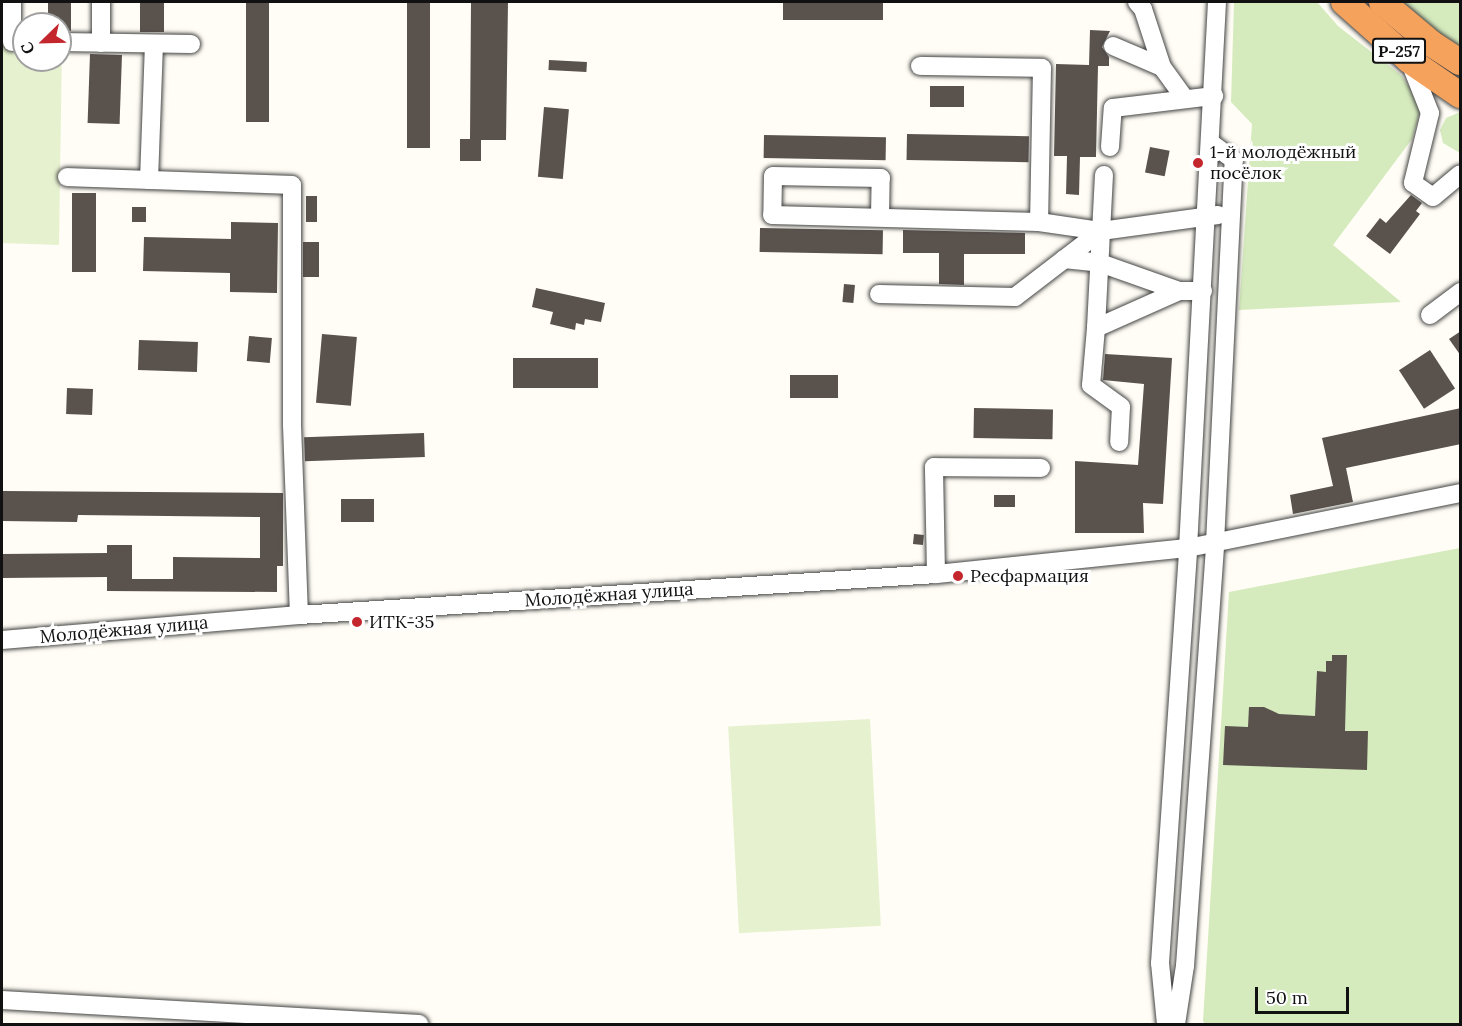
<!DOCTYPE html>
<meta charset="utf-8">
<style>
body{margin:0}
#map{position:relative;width:1462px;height:1026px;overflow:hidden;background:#fffdf5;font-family:Lora,serif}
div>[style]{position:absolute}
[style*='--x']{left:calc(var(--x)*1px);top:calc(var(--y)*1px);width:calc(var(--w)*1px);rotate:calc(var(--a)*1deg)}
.green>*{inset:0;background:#d5ebbd}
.pitch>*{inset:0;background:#e6f2cf;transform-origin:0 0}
.building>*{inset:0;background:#5a524d;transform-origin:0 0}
.roads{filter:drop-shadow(0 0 2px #444) drop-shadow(0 0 2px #444)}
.minor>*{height:18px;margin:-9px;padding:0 9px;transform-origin:9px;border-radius:9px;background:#fff}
.highway>*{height:26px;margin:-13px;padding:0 13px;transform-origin:13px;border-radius:13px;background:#f5a25d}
.dots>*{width:16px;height:16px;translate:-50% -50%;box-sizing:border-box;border:3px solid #fff;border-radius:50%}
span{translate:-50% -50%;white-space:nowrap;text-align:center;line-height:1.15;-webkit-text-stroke:6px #fff;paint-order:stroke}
.shield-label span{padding:2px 4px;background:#fff;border:2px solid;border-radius:4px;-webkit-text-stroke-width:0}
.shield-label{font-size:16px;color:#111;font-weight:700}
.poi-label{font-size:18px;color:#111}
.left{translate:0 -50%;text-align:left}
.street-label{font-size:18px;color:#111}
.frame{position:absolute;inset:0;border:3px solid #111;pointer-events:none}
.north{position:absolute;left:12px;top:12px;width:60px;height:60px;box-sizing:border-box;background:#fff;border:2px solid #a0a0a0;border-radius:50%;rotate:247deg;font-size:16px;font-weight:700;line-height:24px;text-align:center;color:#111}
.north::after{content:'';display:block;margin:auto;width:21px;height:27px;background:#c4262e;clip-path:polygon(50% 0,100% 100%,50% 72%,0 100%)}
.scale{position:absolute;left:1255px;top:987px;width:94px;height:27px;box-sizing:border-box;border:3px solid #111;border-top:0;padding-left:8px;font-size:18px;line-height:21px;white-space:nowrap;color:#111;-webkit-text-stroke:4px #fff;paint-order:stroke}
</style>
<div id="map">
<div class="green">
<i style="clip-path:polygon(1234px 2px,1317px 2px,1338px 26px,1401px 75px,1422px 105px,1412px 139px,1333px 245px,1401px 302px,1239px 310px,1252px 124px,1231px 102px)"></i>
<i style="clip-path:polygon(1398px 2px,1460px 2px,1460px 50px)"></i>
<i style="clip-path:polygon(1460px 112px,1460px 153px,1443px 143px,1440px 130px,1446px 118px)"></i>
<i style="clip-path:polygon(1460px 548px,1460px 1024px,1205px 1024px,1203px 1021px,1229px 592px)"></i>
</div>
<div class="pitch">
<i style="clip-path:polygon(2px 46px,24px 46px,24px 60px,60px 60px,62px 47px,59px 245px,2px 243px)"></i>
<i style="left:870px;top:719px;width:207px;height:142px;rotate:87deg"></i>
</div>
<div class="building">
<i style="clip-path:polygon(48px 2px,71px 2px,71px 31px,60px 31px,60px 24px,48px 24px)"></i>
<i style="left:140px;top:2px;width:24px;height:30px"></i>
<i style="left:246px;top:2px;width:23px;height:120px"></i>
<i style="left:407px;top:2px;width:23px;height:146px"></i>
<i style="clip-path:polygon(471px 2px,508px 2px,506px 140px,481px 140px,481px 161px,460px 161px,460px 139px,470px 139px)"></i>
<i style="left:783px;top:2px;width:100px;height:18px"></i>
<i style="clip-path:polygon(1090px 30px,1110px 31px,1102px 47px,1109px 57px,1109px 66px,1098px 66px,1096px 157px,1080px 157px,1079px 195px,1066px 194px,1067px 156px,1054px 156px,1056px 64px,1089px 65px)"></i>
<i style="left:90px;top:54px;width:32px;height:69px;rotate:2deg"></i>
<i style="left:549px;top:60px;width:38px;height:10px;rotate:3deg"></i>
<i style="left:930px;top:86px;width:34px;height:21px"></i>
<i style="left:544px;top:107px;width:25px;height:70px;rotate:5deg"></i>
<i style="left:907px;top:134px;width:122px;height:26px;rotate:1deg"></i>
<i style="left:764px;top:135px;width:122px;height:23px;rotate:1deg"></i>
<i style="left:1150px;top:147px;width:20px;height:26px;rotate:11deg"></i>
<i style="left:72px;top:193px;width:24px;height:79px"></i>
<i style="clip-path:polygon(1411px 195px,1422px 203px,1416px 211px,1420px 214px,1390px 254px,1366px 236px,1380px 218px,1386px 223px)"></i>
<i style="left:306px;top:196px;width:11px;height:26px"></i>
<i style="left:132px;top:207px;width:14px;height:15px"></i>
<i style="clip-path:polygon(231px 222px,278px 223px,277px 293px,230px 292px,230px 273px,143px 271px,144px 237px,231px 239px)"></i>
<i style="left:760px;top:228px;width:123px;height:24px;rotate:1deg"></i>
<i style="clip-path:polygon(903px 230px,1025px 233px,1025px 254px,964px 254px,964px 285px,939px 284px,939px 253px,903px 253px)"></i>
<i style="left:303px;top:242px;width:16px;height:35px"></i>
<i style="left:844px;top:284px;width:11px;height:18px;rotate:5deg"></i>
<i style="clip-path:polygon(536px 288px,605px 303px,601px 322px,585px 319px,584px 325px,576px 323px,575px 330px,550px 324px,553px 312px,532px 307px)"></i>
<i style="clip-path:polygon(1461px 331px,1461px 356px,1449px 339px)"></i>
<i style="left:322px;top:334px;width:35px;height:69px;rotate:5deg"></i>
<i style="left:249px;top:336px;width:23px;height:25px;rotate:5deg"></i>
<i style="left:139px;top:340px;width:59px;height:30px;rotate:2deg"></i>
<i style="left:1430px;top:350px;width:46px;height:37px;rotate:57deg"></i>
<i style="clip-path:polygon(1105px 354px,1172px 358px,1163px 504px,1143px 503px,1144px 533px,1075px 533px,1075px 461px,1138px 465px,1144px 384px,1103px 380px)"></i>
<i style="left:513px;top:358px;width:85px;height:30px"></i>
<i style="left:838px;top:375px;width:23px;height:48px;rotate:90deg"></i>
<i style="left:67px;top:388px;width:26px;height:26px;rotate:2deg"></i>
<i style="left:974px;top:408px;width:79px;height:30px;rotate:1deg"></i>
<i style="clip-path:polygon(1461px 408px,1461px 444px,1346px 468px,1353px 502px,1293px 514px,1290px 495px,1333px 486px,1322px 438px)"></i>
<i style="left:424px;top:433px;width:24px;height:120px;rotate:88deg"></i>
<i style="clip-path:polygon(2px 491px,283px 493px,283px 566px,277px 566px,277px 592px,107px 591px,107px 577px,2px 578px,2px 554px,107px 553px,107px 545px,132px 545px,132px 579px,173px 579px,173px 557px,260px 558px,260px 517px,78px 515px,77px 522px,2px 521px)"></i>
<i style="left:994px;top:495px;width:21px;height:12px"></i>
<i style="left:374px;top:499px;width:23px;height:33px;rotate:90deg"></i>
<i style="left:914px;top:534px;width:10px;height:10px;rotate:6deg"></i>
<i style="clip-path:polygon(1332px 655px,1347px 655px,1345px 731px,1368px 731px,1367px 770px,1223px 765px,1225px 726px,1248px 727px,1249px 707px,1264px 707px,1279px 714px,1315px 716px,1317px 671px,1326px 672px,1326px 661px,1332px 661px)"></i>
</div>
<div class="roads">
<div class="minor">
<i style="--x:1137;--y:2;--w:9;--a:49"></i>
<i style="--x:1143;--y:9;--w:61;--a:71.9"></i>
<i style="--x:12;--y:42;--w:40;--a:-90"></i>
<i style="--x:60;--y:42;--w:131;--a:0.9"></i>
<i style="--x:101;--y:43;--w:41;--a:-90"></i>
<i style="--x:1113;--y:46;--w:53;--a:23.2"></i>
<i style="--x:1162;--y:67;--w:37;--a:54"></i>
<i style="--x:1409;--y:60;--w:57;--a:68.4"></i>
<i style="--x:1430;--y:113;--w:72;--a:103.7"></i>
<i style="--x:1413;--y:183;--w:24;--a:35"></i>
<i style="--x:1433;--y:197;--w:35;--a:-40"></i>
<i style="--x:920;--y:66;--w:122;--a:0.9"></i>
<i style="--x:1042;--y:68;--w:154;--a:91.1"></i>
<i style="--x:1110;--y:147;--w:39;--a:-86"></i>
<i style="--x:1113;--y:108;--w:102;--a:-6.8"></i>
<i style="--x:1104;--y:175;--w:153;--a:93"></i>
<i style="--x:1096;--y:328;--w:91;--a:-24"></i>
<i style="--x:1179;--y:291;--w:24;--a:0"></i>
<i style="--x:67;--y:177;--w:225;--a:2"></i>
<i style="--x:292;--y:185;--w:240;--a:90"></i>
<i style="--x:292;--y:425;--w:190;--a:87.9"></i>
<i style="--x:149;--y:180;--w:136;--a:-87.9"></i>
<i style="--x:880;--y:217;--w:39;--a:-89"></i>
<i style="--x:881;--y:178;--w:108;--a:-178.9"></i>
<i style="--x:773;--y:176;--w:39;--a:91"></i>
<i style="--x:772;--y:215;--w:267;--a:1.5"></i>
<i style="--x:1039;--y:222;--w:63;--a:8.3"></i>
<i style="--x:1101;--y:231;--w:118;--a:-7.8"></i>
<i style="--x:1064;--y:259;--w:36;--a:6"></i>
<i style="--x:1100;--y:263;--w:84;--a:19.5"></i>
<i style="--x:879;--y:294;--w:136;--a:1.3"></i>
<i style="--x:1015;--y:297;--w:108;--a:-37.5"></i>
<i style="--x:1430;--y:315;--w:38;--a:-37"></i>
<i style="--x:1096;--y:328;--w:57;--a:95"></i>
<i style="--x:1091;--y:385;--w:37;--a:36"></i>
<i style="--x:1121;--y:407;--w:35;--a:93"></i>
<i style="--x:936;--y:574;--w:107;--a:-91.1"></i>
<i style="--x:934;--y:467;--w:107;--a:0.5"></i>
<i style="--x:2;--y:640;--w:298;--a:-4.8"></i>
<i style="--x:299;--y:615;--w:638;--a:-3.68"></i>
<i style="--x:936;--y:574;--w:253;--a:-5.9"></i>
<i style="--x:1188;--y:548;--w:278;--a:-11.4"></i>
<i style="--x:2;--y:1000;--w:418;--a:3.3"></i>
<i style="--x:1166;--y:1024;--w:61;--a:-95.6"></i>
<i style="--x:1160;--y:963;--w:416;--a:-86.1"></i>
<i style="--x:1188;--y:548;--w:547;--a:-86.96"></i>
<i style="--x:1176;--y:1024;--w:59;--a:-81.2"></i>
<i style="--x:1185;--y:966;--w:424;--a:-85.9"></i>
<i style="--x:1215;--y:543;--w:383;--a:-87.2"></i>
<i style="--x:1234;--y:160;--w:27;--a:-144"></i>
</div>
<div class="highway">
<i style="--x:1344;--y:2;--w:87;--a:41.7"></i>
<i style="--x:1409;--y:60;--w:62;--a:34.5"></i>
<i style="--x:1382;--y:2;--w:65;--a:40"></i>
<i style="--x:1432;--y:44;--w:33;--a:33"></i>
</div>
</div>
<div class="dots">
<i style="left:1198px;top:163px;background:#c4262e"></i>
<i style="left:958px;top:576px;background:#c4262e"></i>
<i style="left:357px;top:622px;background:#c4262e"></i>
</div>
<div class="shield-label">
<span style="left:1399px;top:51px">Р-257</span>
</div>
<div class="poi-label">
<span class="left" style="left:1210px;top:163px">1-й молодёжный<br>посёлок</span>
<span class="left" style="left:970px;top:576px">Ресфармация</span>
<span class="left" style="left:369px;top:622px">ИТК-35</span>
</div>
<div class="street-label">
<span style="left:609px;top:595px;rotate:-4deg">Молодёжная улица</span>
<span style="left:124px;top:630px;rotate:-5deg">Молодёжная улица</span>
</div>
<div class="frame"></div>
<div class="north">С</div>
<div class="scale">50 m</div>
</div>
